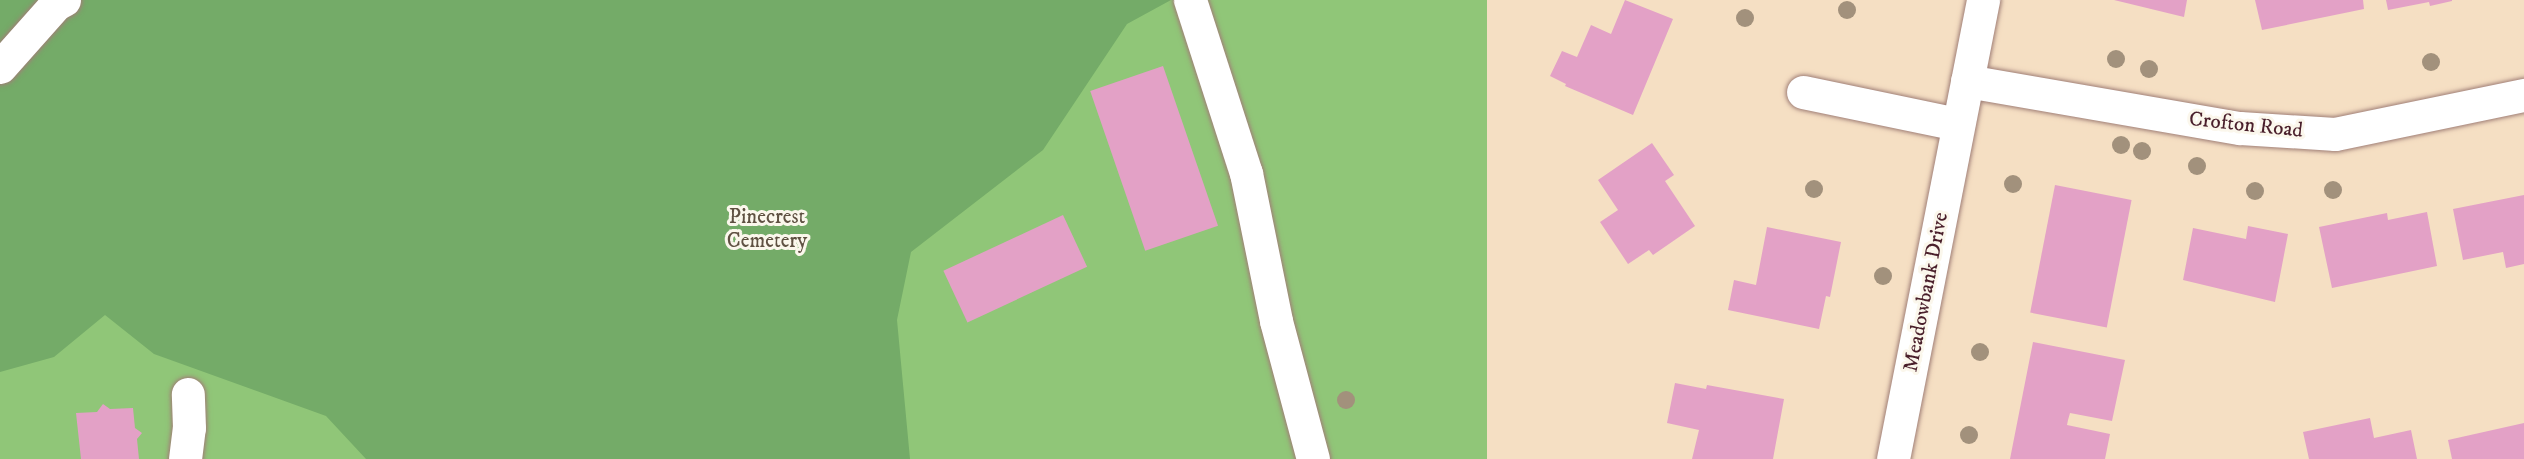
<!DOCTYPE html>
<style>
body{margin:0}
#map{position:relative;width:2524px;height:459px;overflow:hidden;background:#f5dfc3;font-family:"IM FELL DW Pica",serif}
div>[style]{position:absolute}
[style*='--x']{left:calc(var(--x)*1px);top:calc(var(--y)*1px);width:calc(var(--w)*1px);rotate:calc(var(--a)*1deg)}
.green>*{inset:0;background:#90c678;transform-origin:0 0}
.forest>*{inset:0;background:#74ab68}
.building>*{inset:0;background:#e3a1c6;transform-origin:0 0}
.roads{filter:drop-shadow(0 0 2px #a07f77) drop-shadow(0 0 2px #a07f77)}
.minor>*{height:33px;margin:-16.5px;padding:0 16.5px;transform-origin:16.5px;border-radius:16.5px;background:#fff}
.trees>*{width:18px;height:18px;margin:-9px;border-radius:50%;background:#a2917c}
span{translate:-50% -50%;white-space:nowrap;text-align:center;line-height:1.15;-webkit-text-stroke:6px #fbf7ec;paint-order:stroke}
.street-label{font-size:21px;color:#4a1f2b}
.park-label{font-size:21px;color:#5f5142}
</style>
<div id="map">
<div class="green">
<i style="left:0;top:0;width:1487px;height:459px"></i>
</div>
<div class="forest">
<i style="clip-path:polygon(0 0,1171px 0,1127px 24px,1043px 150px,911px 252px,897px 320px,910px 459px,366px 459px,326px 416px,154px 354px,105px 315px,54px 357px,0 372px)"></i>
</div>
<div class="building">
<i style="clip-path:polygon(1625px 0,1673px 19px,1633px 115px,1565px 86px,1566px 84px,1550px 76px,1562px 51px,1577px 57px,1591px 25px,1611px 34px)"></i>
<i style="clip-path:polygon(2114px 0,2187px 0,2184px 17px)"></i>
<i style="clip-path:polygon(2255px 0,2363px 0,2364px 9px,2262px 30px)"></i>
<i style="clip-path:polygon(2386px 0,2452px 0,2452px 1px,2430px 6px,2429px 2px,2388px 10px)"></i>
<i style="left:1163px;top:66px;width:169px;height:77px;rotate:71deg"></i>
<i style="clip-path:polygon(1652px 143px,1674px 175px,1665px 181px,1695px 226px,1653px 255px,1649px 250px,1628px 264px,1600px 222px,1618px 210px,1598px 180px)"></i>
<i style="left:2055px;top:185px;width:78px;height:130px;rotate:11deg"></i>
<i style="clip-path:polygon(2524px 195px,2524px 264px,2506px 268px,2503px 252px,2463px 260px,2453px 209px)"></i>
<i style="clip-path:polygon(2427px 212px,2437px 266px,2332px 288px,2319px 227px,2387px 213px,2388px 220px)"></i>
<i style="left:1063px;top:215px;width:57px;height:132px;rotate:65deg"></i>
<i style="clip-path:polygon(2248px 226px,2288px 234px,2275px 302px,2183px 280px,2193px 228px,2246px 239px)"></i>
<i style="clip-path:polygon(1767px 227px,1841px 242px,1830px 297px,1826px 296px,1819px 329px,1728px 310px,1734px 280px,1756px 285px)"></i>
<i style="clip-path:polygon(2033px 342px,2125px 360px,2112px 421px,2070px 413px,2068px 420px,2067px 425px,2110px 434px,2105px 459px,2010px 459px)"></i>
<i style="clip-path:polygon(1675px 383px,1706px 389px,1707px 385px,1784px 399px,1773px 459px,1692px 459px,1699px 430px,1667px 423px)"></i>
<i style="clip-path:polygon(103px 404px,110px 409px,133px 408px,135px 428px,142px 433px,137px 439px,139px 459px,81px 459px,76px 413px,97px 412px)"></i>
<i style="clip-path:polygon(2370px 418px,2374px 438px,2411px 430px,2417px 459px,2309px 459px,2303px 432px)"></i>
<i style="clip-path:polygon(2524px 423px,2524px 459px,2452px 459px,2448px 440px)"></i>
</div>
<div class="roads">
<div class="minor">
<i style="--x:1190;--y:0;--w:182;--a:72.1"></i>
<i style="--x:1246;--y:173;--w:151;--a:78.5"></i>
<i style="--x:1276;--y:321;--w:143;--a:75"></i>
<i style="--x:0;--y:67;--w:84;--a:-48.4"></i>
<i style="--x:56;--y:4;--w:9;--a:-27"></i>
<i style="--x:1967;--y:81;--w:277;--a:9.8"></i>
<i style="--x:2240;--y:128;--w:95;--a:3.6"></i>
<i style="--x:2335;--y:134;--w:193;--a:-11.7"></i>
<i style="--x:1803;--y:92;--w:158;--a:11.7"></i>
<i style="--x:185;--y:459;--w:31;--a:-83"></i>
<i style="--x:189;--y:428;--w:34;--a:-92"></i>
<i style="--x:1893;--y:459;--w:468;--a:-78.9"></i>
</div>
</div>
<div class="trees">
<i style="left:1847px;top:10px"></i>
<i style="left:1745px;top:18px"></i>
<i style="left:2116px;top:59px"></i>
<i style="left:2431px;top:62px"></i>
<i style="left:2149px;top:69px"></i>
<i style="left:2121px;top:145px"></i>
<i style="left:2142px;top:151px"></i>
<i style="left:2197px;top:166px"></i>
<i style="left:2013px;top:184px"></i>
<i style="left:1814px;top:189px"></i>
<i style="left:2333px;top:190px"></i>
<i style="left:2255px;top:191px"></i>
<i style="left:1883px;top:276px"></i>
<i style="left:1980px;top:352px"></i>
<i style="left:1346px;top:400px"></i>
<i style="left:1969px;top:435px"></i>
</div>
<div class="street-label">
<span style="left:2246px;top:125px;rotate:6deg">Crofton Road</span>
<span style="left:1926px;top:292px;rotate:-79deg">Meadowbank Drive</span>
</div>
<div class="park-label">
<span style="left:767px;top:229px">Pinecrest<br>Cemetery</span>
</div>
</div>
